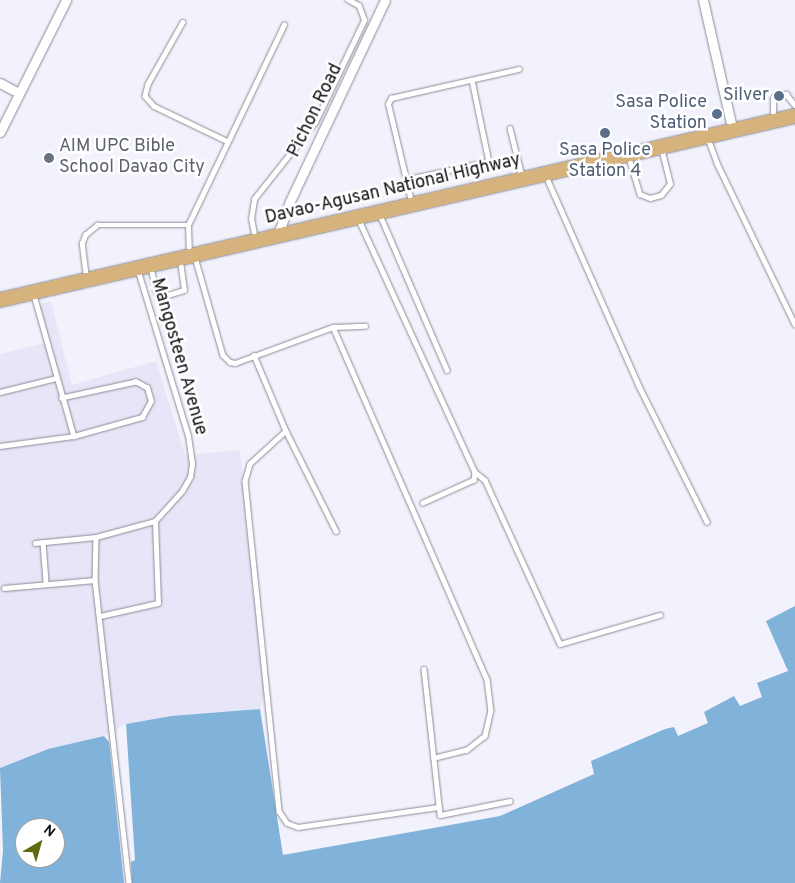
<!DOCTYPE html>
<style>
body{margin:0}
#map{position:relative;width:795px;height:883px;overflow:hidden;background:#f2f2fd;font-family:Overpass,sans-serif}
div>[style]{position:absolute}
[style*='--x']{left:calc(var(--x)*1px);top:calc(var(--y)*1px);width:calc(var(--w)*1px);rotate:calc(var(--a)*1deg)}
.built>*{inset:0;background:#e6e6f8}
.water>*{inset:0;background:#81b3da}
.roads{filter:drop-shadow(0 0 1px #8b8b95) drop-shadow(0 0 1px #8b8b95)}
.lane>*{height:4.5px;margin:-2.25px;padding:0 2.25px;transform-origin:2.25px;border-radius:2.25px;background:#fff}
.street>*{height:9px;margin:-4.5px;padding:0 4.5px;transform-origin:4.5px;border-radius:4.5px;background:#fff}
.primary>*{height:14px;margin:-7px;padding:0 7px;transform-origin:7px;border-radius:7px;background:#d6b27c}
.dots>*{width:14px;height:14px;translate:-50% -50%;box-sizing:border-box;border:2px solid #fff;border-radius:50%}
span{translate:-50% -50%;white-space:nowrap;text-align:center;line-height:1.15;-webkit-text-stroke:5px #fff;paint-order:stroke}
.service-label{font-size:18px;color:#4e5e75}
.right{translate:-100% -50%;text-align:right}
.street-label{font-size:18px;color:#101014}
.worship-label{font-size:18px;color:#5b616d}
.left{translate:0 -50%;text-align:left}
.north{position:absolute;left:15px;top:818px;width:50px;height:50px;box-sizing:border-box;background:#fff;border:1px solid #9f9fa1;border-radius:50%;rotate:38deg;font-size:14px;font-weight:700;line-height:20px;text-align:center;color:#101014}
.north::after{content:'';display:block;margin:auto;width:18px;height:22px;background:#60690c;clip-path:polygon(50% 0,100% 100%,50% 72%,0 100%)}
</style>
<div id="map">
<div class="built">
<i style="clip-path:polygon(51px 301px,72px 385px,156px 361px,185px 455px,240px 450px,266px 691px,260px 709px,171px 716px,126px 724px,104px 736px,48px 749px,0 768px,0 354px,45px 343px,35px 305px)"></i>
</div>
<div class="water">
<i style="clip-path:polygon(795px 606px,795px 883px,132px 883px,131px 862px,135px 860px,126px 724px,171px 716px,260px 709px,283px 855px,500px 816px,594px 774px,591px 761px,665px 729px,674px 727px,678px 736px,708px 723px,704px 712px,734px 696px,740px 706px,762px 697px,757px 683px,788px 671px,766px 621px)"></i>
<i style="clip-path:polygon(evenodd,104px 736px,109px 742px,124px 883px,0 883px,3px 851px,0 768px,48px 749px,104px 736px,25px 828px,55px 828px,55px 858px,25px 858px,25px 828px)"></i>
</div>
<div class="roads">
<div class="lane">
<i style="--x:183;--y:22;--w:71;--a:119.4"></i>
<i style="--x:148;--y:84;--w:12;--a:104"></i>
<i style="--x:145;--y:96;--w:13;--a:48"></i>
<i style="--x:154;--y:106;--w:81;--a:25.6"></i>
<i style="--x:472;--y:80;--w:84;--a:78.3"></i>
<i style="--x:489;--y:162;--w:85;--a:167.8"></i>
<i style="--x:406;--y:180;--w:78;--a:-103.3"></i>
<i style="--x:388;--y:104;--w:7;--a:-63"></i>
<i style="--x:391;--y:98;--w:131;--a:-12.8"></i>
<i style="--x:773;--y:120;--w:22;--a:-90"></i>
<i style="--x:773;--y:98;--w:14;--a:-17"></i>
<i style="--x:786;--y:94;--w:14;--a:51"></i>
<i style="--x:510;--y:128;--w:49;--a:76"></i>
<i style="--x:708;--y:138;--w:27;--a:70"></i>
<i style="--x:717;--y:163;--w:179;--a:64.2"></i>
<i style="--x:629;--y:158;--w:38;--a:73"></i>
<i style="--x:640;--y:194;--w:11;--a:22"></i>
<i style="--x:650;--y:198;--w:11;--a:-15"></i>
<i style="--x:661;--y:195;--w:14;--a:-51"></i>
<i style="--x:670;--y:184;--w:36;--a:-104"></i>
<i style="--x:546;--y:176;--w:230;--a:66.1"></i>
<i style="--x:639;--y:386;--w:152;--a:63.4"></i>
<i style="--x:406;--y:180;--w:24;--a:75"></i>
<i style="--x:380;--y:215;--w:169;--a:66.6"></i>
<i style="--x:359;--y:220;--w:277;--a:65.3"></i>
<i style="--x:475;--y:472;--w:8;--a:97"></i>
<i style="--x:474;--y:480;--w:56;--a:155.7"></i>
<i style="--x:255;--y:239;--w:20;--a:-101"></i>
<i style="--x:251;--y:219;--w:20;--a:-81"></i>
<i style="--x:254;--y:199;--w:98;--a:-51.6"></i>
<i style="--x:315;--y:122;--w:113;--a:-64.3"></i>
<i style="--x:364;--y:20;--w:15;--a:-110"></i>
<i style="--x:359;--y:6;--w:13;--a:-151"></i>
<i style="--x:189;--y:254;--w:29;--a:-92"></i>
<i style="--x:188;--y:225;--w:222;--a:-64.4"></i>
<i style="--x:195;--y:257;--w:102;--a:74.1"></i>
<i style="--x:223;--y:355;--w:10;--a:45"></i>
<i style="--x:230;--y:362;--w:5;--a:11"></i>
<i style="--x:235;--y:363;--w:104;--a:-20.2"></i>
<i style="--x:333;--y:327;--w:384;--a:66.4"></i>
<i style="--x:487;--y:679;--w:31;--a:83"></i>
<i style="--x:491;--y:710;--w:27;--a:103"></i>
<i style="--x:485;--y:736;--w:23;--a:142"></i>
<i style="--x:467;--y:750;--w:34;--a:166"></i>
<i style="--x:151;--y:267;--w:25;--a:78"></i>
<i style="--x:156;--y:291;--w:8;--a:50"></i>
<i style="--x:161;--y:297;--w:24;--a:-17"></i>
<i style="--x:184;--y:290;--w:29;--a:-98"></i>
<i style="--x:86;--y:278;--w:35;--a:-97"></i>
<i style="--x:82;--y:243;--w:9;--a:-69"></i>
<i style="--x:85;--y:235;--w:16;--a:-40"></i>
<i style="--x:97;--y:225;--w:91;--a:0"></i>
<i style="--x:34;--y:295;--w:147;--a:74.2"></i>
<i style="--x:333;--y:327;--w:32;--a:-2"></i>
<i style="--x:254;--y:355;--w:82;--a:67.2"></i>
<i style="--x:286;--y:431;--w:49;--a:137.5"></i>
<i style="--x:250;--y:464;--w:18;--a:106"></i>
<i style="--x:245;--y:481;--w:332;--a:84.1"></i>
<i style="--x:279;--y:811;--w:14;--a:56"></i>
<i style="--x:287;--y:823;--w:12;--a:20"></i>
<i style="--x:298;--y:827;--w:141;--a:-8.1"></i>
<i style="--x:0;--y:392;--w:58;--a:-14"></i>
<i style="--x:286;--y:431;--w:112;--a:63.4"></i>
<i style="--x:0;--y:446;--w:75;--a:-7.7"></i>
<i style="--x:74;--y:436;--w:71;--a:-15.6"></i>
<i style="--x:142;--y:417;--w:18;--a:-61"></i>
<i style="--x:151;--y:401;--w:14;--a:-107"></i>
<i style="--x:147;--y:388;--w:13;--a:-151"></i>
<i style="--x:136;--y:382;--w:76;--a:167.8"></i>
<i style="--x:475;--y:472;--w:13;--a:39"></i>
<i style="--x:485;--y:480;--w:180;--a:65.4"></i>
<i style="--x:560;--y:644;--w:104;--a:-16.2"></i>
<i style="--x:96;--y:537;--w:43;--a:91.3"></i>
<i style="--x:95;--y:580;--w:305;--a:83.6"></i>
<i style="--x:43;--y:542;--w:40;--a:85.7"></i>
<i style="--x:35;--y:543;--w:61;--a:-5.6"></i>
<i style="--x:96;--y:537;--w:61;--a:-15.2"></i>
<i style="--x:155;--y:521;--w:40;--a:-48"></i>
<i style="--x:182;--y:491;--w:16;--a:-60"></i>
<i style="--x:190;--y:477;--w:13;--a:-81"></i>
<i style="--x:192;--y:464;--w:28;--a:-98"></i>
<i style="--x:188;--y:436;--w:172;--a:-106.9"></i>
<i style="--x:4;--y:588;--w:91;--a:-5"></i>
<i style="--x:100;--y:616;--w:59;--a:-12.6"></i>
<i style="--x:158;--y:603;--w:82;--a:-92.1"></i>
<i style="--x:424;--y:669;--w:147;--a:83.7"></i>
<i style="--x:440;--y:815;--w:71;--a:-11.3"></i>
</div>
<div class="street">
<i style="--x:703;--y:0;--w:135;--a:77.2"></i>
<i style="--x:0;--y:83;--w:21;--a:28"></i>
<i style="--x:0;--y:132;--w:148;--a:-63.4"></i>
<i style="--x:277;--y:237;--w:38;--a:-70"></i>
<i style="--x:290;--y:201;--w:222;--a:-64.7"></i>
</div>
<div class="primary">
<i style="--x:0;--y:300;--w:816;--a:-13.03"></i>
</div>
</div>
<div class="dots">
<i style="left:779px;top:96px;background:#5c6f8a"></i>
<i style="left:717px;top:114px;background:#5c6f8a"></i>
<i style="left:605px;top:133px;background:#5c6f8a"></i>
<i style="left:49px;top:158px;background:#6b7280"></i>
</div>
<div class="service-label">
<span class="right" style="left:769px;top:96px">Silver</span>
<span class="right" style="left:707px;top:114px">Sasa Police<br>Station</span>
<span style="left:605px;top:162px">Sasa Police<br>Station 4</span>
</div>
<div class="street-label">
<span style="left:316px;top:111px;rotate:-64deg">Pichon Road</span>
<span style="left:393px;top:190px;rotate:-13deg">Davao-Agusan National Highway</span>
<span style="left:178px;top:357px;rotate:74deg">Mangosteen Avenue</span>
</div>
<div class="worship-label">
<span class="left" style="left:59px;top:158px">AIM UPC Bible<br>School Davao City</span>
</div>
<div class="north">N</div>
</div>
